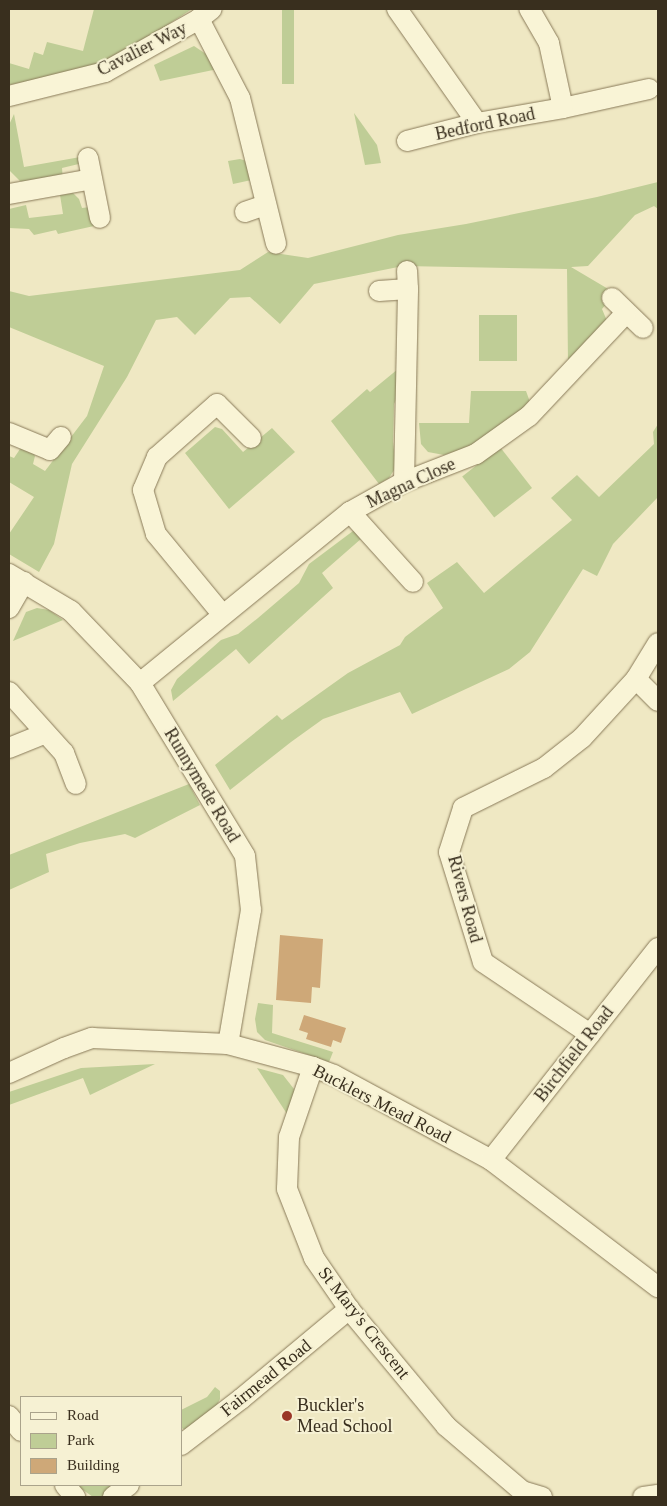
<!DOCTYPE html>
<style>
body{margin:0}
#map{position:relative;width:667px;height:1506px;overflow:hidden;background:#efe8c3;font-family:Georgia,serif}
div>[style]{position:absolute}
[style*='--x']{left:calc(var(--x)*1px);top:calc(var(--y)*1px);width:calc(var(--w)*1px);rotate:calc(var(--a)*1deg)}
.green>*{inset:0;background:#bfcd96;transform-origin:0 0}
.building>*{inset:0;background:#cea878}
.roads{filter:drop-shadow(0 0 1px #897a59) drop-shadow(0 0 1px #897a59)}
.minor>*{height:20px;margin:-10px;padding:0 10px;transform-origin:10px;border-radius:10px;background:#f9f4d6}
.dots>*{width:14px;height:14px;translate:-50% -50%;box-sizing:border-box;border:2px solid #f6f1d3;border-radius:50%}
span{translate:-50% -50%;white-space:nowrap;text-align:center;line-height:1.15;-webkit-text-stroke:4px #f6f1d3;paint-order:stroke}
.street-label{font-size:18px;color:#392f1e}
.poi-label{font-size:18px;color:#392f1e}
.left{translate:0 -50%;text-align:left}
.frame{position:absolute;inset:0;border:10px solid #392f1e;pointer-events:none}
.legend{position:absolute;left:20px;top:1396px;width:162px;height:90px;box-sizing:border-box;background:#f6f1d3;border:1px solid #aaa38b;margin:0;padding:6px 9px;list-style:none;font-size:15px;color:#392f1e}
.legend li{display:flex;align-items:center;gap:10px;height:25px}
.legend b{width:25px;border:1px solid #aaa38b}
</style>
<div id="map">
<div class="green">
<i style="clip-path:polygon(94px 9px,192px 9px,127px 51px,84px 70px,9px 85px,9px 63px,29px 69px,34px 52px,43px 55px,47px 42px,83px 51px)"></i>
<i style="left:282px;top:9px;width:12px;height:75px"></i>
<i style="clip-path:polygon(194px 46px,209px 56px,218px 69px,160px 81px,154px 65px)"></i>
<i style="clip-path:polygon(354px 113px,377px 145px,381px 163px,365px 165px)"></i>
<i style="clip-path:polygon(14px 114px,24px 167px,86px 156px,87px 162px,62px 168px,63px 181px,30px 187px,20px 181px,9px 170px,9px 125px)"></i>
<i style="clip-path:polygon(240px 159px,253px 163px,256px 179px,233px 184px,228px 161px)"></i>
<i style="clip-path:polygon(658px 182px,658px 209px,654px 206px,635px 215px,588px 266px,571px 267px,615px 293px,602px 309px,607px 321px,568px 364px,567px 269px,403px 266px,314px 284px,280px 324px,250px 297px,230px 298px,195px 335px,177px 317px,156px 320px,127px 377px,72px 464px,54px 544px,39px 572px,9px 554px,9px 534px,34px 497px,9px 482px,9px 456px,14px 458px,22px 446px,32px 450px,35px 456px,33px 464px,45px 471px,87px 416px,104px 366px,9px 327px,9px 291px,29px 296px,240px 270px,268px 252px,308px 258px,398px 235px,466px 224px,597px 197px)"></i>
<i style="clip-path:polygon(73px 193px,79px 199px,82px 208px,90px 207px,94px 226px,58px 234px,56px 230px,34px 235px,29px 229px,9px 228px,9px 209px,26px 205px,29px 218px,63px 214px,60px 195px)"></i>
<i style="left:517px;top:315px;width:46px;height:38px;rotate:90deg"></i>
<i style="clip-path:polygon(398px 369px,398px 396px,394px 404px,393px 442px,396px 467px,389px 478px,379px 484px,331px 421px,367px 389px,370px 392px)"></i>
<i style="clip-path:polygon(471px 391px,526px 391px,530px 402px,506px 425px,467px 448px,444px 455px,428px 452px,421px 444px,419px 423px,469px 423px)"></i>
<i style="clip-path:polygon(658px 424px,658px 497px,613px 544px,597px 576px,583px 569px,530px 652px,509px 669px,412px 714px,400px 692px,323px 719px,291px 742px,230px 790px,215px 765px,277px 715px,282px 720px,348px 673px,400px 645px,405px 637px,443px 608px,427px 583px,457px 562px,484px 593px,572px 520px,551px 498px,577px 475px,599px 497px,654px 444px,653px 432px)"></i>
<i style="clip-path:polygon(215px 427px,222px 429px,243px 452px,272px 428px,295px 452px,229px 509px,185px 453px)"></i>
<i style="left:500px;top:447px;width:52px;height:48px;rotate:52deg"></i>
<i style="clip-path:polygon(353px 531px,356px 531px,362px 538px,322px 573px,333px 588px,249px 664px,236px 649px,173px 701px,171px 690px,177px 679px,221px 640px,238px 634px,258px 618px,299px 583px,309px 564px)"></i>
<i style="clip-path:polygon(37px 608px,49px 610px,63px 620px,13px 641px,26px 612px)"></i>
<i style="clip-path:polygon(189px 784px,200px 805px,135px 838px,125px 834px,80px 843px,46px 854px,49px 872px,9px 890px,9px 855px)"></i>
<i style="clip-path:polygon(258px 1003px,273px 1005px,272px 1033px,333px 1052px,329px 1062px,265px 1040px,257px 1032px,255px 1019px)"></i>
<i style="clip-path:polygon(155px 1064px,90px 1095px,83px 1078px,9px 1105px,9px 1092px,81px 1068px)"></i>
<i style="clip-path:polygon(257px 1068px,283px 1075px,294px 1089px,295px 1099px,289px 1117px)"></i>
<i style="clip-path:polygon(215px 1387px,220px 1391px,220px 1399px,213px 1413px,190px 1431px,181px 1428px,181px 1410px,207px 1397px)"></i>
<i style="clip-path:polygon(81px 1485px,123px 1485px,108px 1497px,93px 1497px,79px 1487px)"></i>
</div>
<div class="building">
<i style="clip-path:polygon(280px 935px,323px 939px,320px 988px,312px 987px,311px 1003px,276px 1000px)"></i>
<i style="clip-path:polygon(304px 1015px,346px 1028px,341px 1043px,333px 1040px,331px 1047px,306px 1039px,308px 1033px,299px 1030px)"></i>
</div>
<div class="roads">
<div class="minor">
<i style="--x:397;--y:9;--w:139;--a:54.9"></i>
<i style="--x:199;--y:19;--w:89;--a:62.6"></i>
<i style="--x:240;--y:98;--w:150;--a:76.1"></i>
<i style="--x:9;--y:96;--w:99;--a:-14"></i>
<i style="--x:105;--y:72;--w:108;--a:-29.4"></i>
<i style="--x:199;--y:19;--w:16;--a:-38"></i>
<i style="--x:563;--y:108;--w:88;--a:-12.5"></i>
<i style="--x:407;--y:141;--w:72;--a:-14.4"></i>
<i style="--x:477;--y:123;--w:87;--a:-9.9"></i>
<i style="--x:563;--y:108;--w:66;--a:-102.2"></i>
<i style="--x:549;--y:43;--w:39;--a:-120"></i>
<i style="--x:88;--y:158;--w:61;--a:78.7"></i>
<i style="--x:9;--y:194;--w:84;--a:-10.2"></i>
<i style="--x:245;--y:212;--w:21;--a:-19"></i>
<i style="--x:379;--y:291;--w:29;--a:-4"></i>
<i style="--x:408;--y:289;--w:18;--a:-93"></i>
<i style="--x:612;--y:298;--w:43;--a:44.1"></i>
<i style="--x:9;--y:433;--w:44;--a:22.5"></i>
<i style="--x:50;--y:450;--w:17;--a:-50"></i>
<i style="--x:404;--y:482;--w:193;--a:-88.8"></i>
<i style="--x:350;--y:512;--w:94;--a:48"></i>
<i style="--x:9;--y:574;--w:72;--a:30.8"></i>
<i style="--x:71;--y:611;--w:100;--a:46.2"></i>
<i style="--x:140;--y:683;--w:202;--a:58.7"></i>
<i style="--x:245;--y:856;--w:54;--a:83.7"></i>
<i style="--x:251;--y:910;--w:136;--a:99.7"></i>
<i style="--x:9;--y:608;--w:30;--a:-60"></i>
<i style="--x:222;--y:614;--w:104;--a:-129.5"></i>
<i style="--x:156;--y:534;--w:46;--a:-106.5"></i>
<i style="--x:143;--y:490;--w:36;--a:-67"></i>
<i style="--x:157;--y:457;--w:80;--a:-41.5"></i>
<i style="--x:217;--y:404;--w:48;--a:45"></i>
<i style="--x:636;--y:679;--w:42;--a:-58.6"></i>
<i style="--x:140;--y:683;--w:271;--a:-39.2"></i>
<i style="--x:350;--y:512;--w:62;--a:-29.1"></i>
<i style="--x:404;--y:482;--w:77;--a:-21.3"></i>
<i style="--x:476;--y:454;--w:65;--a:-35.6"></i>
<i style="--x:529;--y:416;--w:141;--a:-46.7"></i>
<i style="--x:9;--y:692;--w:82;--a:48"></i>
<i style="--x:64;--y:753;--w:33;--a:69"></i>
<i style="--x:9;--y:748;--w:38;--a:-22"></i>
<i style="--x:590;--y:1034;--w:129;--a:-146.1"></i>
<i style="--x:483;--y:962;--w:115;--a:-107.2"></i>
<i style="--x:449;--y:852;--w:46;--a:-72.3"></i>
<i style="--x:463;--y:808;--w:90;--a:-26.3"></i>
<i style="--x:544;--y:768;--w:48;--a:-38.3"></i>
<i style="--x:582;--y:738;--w:80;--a:-47.5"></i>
<i style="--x:636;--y:679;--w:31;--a:45"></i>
<i style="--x:313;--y:1067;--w:74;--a:108.9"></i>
<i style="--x:289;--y:1137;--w:52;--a:92.2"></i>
<i style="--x:287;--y:1189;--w:74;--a:68.6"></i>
<i style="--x:314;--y:1258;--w:62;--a:55.5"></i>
<i style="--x:349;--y:1309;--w:152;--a:50.3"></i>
<i style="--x:446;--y:1426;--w:100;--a:40.5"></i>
<i style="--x:522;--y:1491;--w:21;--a:17"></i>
<i style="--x:9;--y:1073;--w:60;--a:-24.4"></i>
<i style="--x:64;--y:1048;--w:30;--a:-20"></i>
<i style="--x:92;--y:1038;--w:136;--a:2.5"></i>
<i style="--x:228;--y:1044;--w:88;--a:15.1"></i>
<i style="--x:313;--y:1067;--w:22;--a:21"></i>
<i style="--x:334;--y:1075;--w:179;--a:28.4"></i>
<i style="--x:491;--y:1160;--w:210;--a:37.3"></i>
<i style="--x:491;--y:1160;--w:270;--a:-51.8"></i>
<i style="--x:9;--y:1416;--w:19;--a:51"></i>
<i style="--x:181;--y:1445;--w:76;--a:-37.5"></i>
<i style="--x:241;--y:1399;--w:141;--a:-39.8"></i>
<i style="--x:65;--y:1485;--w:16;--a:50"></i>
<i style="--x:113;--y:1497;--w:20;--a:-37"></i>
<i style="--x:643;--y:1497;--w:15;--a:-8"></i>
</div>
</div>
<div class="dots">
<i style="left:287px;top:1416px;background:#9a3728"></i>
</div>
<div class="street-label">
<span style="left:142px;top:49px;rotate:-27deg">Cavalier Way</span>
<span style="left:485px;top:124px;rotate:-12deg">Bedford Road</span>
<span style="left:411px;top:483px;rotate:-25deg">Magna Close</span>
<span style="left:202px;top:785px;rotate:59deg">Runnymede Road</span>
<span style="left:465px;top:899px;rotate:75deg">Rivers Road</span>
<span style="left:574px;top:1054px;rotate:-52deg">Birchfield Road</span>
<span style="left:382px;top:1104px;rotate:27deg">Bucklers Mead Road</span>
<span style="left:364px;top:1323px;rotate:52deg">St Mary's Crescent</span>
<span style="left:266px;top:1378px;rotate:-39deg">Fairmead Road</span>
</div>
<div class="poi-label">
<span class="left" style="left:297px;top:1416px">Buckler's<br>Mead School</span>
</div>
<div class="frame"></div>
<ul class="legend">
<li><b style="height:6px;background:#f9f4d6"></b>Road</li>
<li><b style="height:14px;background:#bfcd96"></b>Park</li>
<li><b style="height:14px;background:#cea878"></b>Building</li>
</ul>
</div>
